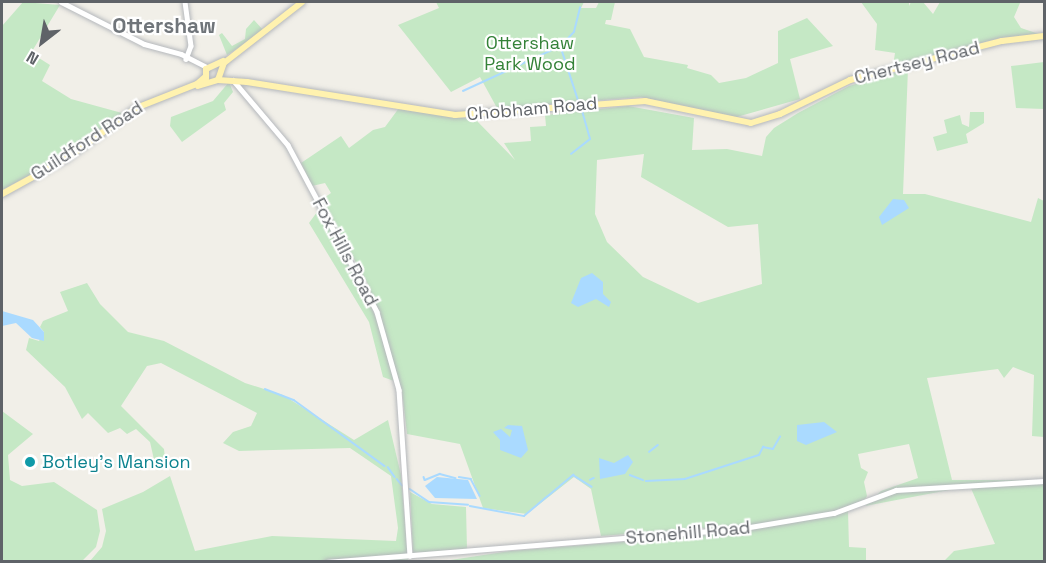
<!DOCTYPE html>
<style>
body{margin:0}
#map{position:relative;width:1046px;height:563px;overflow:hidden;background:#f1efe8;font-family:"Space Grotesk",sans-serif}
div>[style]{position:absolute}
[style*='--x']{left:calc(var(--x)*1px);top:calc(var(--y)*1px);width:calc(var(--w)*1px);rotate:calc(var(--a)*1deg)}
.green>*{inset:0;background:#c5e8c5}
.water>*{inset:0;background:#aadaff}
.stream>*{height:1.5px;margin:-0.75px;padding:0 0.75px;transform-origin:0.75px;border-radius:0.75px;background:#aadaff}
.roads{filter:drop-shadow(0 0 2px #b5b8bc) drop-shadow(0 0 2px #b5b8bc)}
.tertiary>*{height:4.5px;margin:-2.25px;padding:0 2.25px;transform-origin:2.25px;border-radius:2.25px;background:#fff}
.secondary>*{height:5px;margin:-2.5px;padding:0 2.5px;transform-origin:2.5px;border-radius:2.5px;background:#fff}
.primary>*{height:6px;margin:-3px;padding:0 3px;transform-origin:3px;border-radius:3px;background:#fff2af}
.dots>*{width:16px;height:16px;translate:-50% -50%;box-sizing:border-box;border:3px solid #fff;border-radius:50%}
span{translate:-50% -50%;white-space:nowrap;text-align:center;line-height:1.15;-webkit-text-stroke:4.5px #fff;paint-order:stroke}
.park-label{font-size:18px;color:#348238}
.street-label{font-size:18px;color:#5f6368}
.culture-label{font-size:18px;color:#0d838f}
.left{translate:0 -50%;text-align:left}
.quarter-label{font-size:21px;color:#70757a;font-weight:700}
.frame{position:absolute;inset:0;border:3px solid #5f6368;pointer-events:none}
.north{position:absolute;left:12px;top:12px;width:60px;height:60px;-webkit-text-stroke:4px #fff;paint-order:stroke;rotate:211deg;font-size:16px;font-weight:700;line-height:24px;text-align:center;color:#5f6368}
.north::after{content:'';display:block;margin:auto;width:21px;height:27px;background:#5f6368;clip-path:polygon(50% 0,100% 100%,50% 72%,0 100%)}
</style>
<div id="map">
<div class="green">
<i style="clip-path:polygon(23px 2px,60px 5px,31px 53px,50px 65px,42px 81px,71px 99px,122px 113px,65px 156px,2px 190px,2px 26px)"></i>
<i style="clip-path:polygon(436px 2px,584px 2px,581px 8px,596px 8px,599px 2px,615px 2px,611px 20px,606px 20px,605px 24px,630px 29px,644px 57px,688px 65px,687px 68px,711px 75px,719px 83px,746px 78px,778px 63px,778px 31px,807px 18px,833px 46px,790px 59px,800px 99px,733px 118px,641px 97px,497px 108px,480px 77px,451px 92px,398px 25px,439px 8px)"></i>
<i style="clip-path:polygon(861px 2px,909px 2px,909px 6px,911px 2px,923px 2px,933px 14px,940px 2px,1020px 3px,1014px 17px,1021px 28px,1039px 34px,1000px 38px,893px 66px,895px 53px,875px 50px,877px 24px)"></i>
<i style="clip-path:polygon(254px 20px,264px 31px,227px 55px,219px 35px,222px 33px,232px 46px,245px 39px,246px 29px)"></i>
<i style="clip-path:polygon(1044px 62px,1044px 109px,1016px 108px,1011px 66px)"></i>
<i style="clip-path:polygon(evenodd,908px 69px,903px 194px,925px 194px,1031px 222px,1038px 198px,1044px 201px,1044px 437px,1032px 436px,1034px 375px,1013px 367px,1004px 378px,998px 369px,927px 378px,952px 480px,1044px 480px,1044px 561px,944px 561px,954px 551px,995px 544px,970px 486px,865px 506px,881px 491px,918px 478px,909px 444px,858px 454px,861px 468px,868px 472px,864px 482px,867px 496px,861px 506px,848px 511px,849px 547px,866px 548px,866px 561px,444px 561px,510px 551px,707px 535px,704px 528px,601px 536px,591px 489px,574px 477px,527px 514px,483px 508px,460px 444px,407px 434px,402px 391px,369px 286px,321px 200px,331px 193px,325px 183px,312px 186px,301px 163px,341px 136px,349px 148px,373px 130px,385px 127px,399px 108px,476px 120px,515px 160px,504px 143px,531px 141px,530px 127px,546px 126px,545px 115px,628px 106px,694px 118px,692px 150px,727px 149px,762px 156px,766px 137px,774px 128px,798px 113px,849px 86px,908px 69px,644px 154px,641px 177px,728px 227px,758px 224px,762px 284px,698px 303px,643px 277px,607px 242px,595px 214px,597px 160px,644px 154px)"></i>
<i style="clip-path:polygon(229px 82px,233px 92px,224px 103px,226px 110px,182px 142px,170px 126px,171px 117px,213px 101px)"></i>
<i style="clip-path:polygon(970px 112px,984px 112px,984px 123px,966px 134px,968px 143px,937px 151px,933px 137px,947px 133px,944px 120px,960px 115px,962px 124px,969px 127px)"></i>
<i style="clip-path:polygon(320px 208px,362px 283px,378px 324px,394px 381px,383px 377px,369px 322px,309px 223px)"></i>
<i style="clip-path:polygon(87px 283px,100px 304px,128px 332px,164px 341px,245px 383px,283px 395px,354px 440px,388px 420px,401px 475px,408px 561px,90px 561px,102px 547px,106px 531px,102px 509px,143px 492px,170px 476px,195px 551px,272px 536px,396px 541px,398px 528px,391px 476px,350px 448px,239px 451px,223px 443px,233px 432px,251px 426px,257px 413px,161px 363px,147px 366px,121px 406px,164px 449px,166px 468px,160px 460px,155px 464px,150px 442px,136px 429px,127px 434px,120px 428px,108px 433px,88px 413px,82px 419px,65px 387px,26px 350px,29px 338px,39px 341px,44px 332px,40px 327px,43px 321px,68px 311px,60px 292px)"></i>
<i style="clip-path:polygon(2px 411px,33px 434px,8px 455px,10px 480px,22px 486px,54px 482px,97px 510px,100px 531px,96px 547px,82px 561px,2px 561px)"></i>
<i style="clip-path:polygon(410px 492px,432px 504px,466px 507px,467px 549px,413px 553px)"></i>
</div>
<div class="water">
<i style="clip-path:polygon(893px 199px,904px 200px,909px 208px,882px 225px,879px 217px)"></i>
<i style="clip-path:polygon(592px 273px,603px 282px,603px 294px,611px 302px,609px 307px,596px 299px,578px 307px,571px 303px,581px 278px)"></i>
<i style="clip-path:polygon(2px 311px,33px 320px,44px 332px,44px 341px,32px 338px,16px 323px,2px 326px)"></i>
<i style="clip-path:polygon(824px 422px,837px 432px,806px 445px,797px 441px,797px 425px)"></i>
<i style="clip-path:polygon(508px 425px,522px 426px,528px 450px,521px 458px,500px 450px,500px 440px,493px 432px,501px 429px,510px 437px,512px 430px,504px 428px)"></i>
<i style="clip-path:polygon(628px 455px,633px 462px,625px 474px,600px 479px,599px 458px,614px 463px)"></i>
<i style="clip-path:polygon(437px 477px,468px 480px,477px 499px,435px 498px,425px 486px)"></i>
</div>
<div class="stream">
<i style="--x:561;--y:47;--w:58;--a:71.9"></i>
<i style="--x:463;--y:91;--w:108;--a:-24.7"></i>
<i style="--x:561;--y:46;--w:19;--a:-47"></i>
<i style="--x:574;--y:32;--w:25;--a:-76"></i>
<i style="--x:571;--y:154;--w:24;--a:-38"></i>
<i style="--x:590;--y:139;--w:32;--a:-106"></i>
<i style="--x:265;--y:389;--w:31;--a:21"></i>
<i style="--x:294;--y:400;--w:112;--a:36"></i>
<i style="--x:649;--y:452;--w:11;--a:-38"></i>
<i style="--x:388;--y:467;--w:12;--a:55"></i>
<i style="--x:630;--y:475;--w:14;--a:21"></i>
<i style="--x:424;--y:477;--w:3;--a:72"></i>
<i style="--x:425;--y:480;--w:16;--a:-22"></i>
<i style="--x:440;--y:474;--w:16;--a:15"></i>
<i style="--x:459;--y:477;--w:12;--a:9"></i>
<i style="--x:471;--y:479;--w:19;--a:62"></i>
<i style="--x:397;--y:479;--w:8;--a:50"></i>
<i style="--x:590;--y:480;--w:4;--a:-27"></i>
<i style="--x:646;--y:481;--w:39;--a:-3"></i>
<i style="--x:685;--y:479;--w:78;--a:-18"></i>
<i style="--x:759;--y:455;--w:9;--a:-63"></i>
<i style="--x:763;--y:447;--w:10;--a:11"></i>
<i style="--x:773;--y:449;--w:14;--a:-60"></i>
<i style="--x:410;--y:489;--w:23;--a:34"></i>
<i style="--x:429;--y:502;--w:39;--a:4"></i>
<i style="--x:548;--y:496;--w:33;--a:-40"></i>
<i style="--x:573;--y:475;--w:22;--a:32"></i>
<i style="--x:470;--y:506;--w:55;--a:10.5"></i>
<i style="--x:524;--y:516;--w:30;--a:-40"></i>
</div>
<div class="roads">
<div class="tertiary">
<i style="--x:185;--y:2;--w:44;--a:82.2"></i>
<i style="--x:191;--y:46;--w:14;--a:111"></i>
<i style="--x:233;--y:80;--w:85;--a:49.8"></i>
<i style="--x:288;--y:145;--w:189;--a:61.9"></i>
<i style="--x:377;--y:312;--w:81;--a:74.2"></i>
<i style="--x:399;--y:390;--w:166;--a:86.2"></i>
<i style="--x:326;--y:562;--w:413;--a:-4.6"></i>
<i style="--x:738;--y:529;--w:97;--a:-9.5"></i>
<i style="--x:834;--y:513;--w:66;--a:-20.4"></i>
<i style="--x:896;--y:490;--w:148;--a:-3.5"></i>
</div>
<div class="secondary">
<i style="--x:61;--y:2;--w:93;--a:26.8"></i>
<i style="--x:144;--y:44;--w:38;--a:15"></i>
<i style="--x:181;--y:54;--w:30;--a:27"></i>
</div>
<div class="primary">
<i style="--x:206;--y:79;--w:10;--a:-90"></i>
<i style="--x:206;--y:69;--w:19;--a:-25"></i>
<i style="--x:218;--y:80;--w:29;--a:4"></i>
<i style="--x:247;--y:82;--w:211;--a:9"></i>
<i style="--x:455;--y:115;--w:191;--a:-4.2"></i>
<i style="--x:645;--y:101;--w:108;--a:11.7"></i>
<i style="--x:751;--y:123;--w:30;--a:-17"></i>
<i style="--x:780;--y:114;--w:78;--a:-25.9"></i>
<i style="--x:850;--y:80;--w:157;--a:-14.4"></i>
<i style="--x:1002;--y:41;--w:42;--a:-6.8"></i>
<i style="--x:198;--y:86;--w:21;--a:-17"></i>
<i style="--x:218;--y:80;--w:18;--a:-71"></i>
<i style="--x:224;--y:63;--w:99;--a:-38"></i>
<i style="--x:2;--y:194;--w:73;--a:-28.7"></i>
<i style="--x:66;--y:159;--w:87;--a:-36.1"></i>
<i style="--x:136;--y:108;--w:66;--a:-21.5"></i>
<i style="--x:197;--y:84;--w:11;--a:-41"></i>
</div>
</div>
<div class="dots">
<i style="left:30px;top:462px;background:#0f9aa8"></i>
</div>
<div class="park-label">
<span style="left:530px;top:54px">Ottershaw<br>Park Wood</span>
</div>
<div class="street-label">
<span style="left:917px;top:63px;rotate:-14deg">Chertsey Road</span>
<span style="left:532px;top:109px;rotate:-5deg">Chobham Road</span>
<span style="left:87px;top:141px;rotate:-33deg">Guildford Road</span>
<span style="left:345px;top:252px;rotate:62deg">Fox Hills Road</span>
<span style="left:688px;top:533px;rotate:-5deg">Stonehill Road</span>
</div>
<div class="culture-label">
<span class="left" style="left:42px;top:462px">Botley's Mansion</span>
</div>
<div class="quarter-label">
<span style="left:164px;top:26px">Ottershaw</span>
</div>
<div class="frame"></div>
<div class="north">N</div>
</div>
